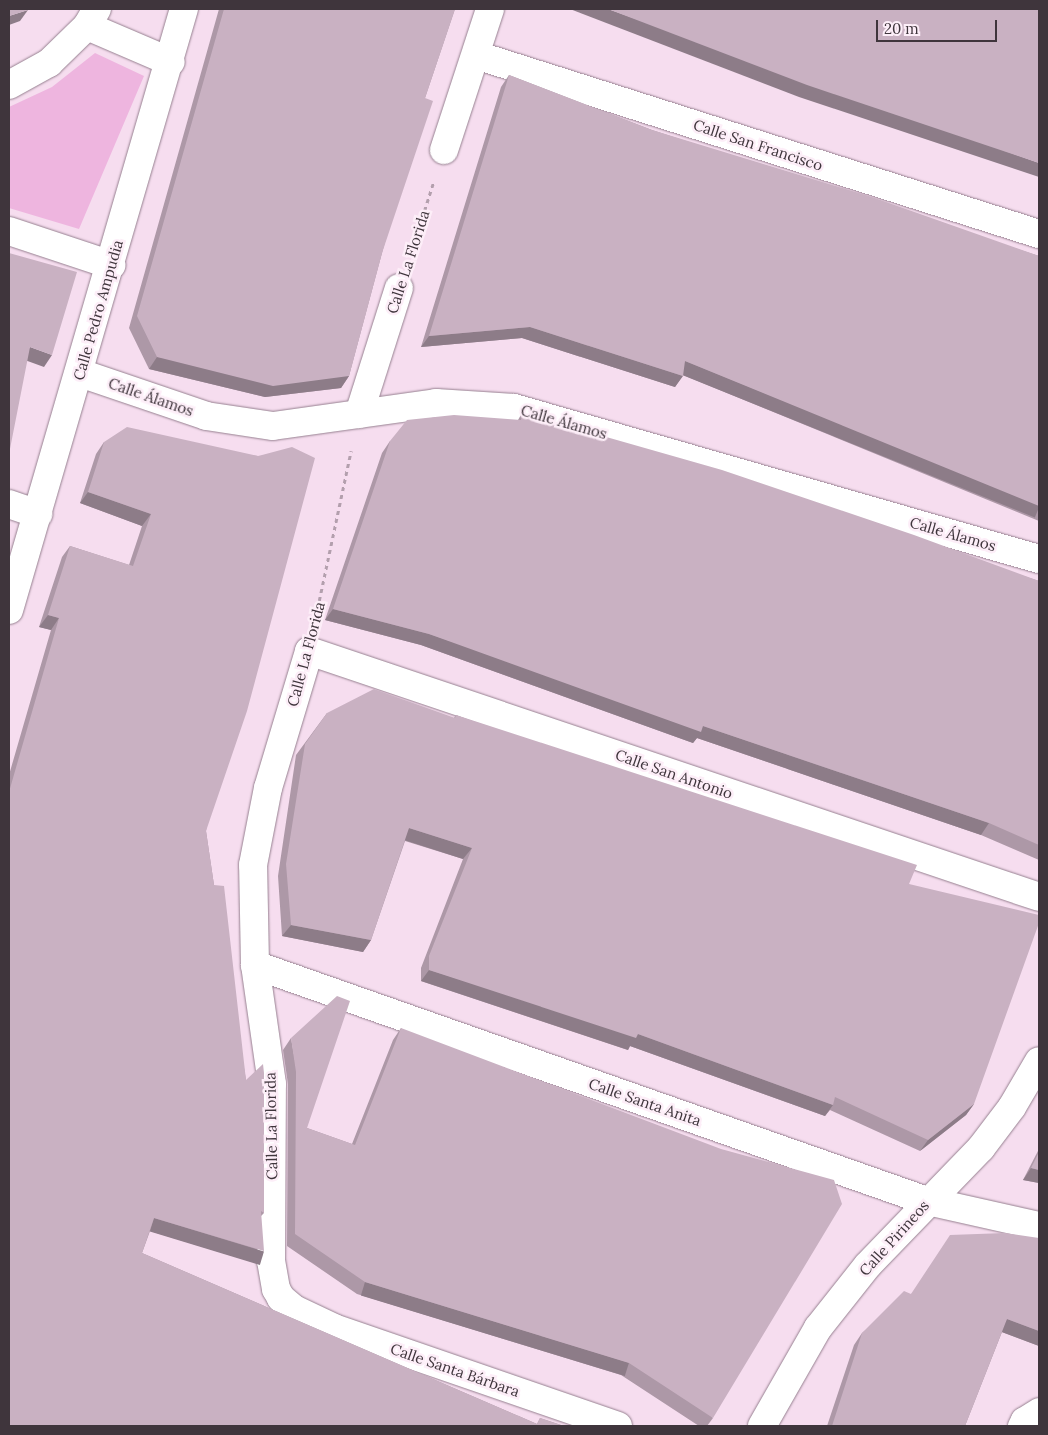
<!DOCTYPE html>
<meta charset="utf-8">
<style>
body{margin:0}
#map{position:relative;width:1048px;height:1435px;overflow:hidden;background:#f6ddef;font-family:Lora,serif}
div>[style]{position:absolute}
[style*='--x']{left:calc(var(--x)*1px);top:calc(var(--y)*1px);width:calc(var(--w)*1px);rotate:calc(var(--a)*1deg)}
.green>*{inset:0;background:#eeb5df}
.path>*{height:3px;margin-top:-1.5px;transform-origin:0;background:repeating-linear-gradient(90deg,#b39fad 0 4px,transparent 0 8px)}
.roads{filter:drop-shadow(0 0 1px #968090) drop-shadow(0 0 1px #968090)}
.lane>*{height:24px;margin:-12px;padding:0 12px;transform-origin:12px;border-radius:12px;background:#fff}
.street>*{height:28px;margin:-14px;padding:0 14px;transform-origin:14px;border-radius:14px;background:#fff}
.secondary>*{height:28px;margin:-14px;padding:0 14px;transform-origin:14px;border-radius:14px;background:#fff}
.wall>*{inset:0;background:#ad98a7}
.shaded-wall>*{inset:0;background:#8d7c88;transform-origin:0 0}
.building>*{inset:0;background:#c9b1c2}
span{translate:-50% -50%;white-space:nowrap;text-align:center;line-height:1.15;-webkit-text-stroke:5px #fdeef8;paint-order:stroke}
.street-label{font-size:15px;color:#3f353c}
.frame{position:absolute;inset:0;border:10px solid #3f353c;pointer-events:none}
.scale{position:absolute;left:876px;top:20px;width:121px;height:22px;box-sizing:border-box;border:2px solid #3f353c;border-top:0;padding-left:6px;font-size:15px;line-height:18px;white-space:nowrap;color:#3f353c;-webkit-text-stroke:4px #fdeef8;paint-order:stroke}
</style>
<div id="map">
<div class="green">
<i style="clip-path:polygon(95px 53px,144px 76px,79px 229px,9px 208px,9px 107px,52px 87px)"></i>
</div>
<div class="path">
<i style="--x:410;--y:256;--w:79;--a:-72.3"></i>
<i style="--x:316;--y:616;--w:169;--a:-78"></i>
</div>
<div class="roads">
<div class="lane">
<i style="--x:1020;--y:1426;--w:7;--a:-63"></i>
<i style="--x:1023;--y:1420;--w:19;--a:-32"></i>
</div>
<div class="street">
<i style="--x:476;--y:55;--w:591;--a:17.64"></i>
<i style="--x:444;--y:150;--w:148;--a:-71.9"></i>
<i style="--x:80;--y:373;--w:133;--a:18.8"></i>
<i style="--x:206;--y:416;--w:68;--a:8.5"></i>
<i style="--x:273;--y:426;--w:165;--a:-8"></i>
<i style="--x:436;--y:403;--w:78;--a:3.7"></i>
<i style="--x:514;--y:408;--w:546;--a:16.05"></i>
<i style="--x:359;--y:414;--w:132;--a:-72.4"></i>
<i style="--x:9;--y:504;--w:31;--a:19"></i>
<i style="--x:255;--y:965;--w:712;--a:19.35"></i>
<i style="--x:927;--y:1201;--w:115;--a:12.6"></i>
<i style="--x:618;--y:1426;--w:300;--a:-161"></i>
<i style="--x:334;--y:1328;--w:44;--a:-154.6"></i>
<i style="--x:294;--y:1309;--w:17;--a:-140"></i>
<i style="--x:281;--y:1298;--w:10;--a:-119"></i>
<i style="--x:276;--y:1289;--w:28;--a:-100"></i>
<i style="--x:271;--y:1261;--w:177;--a:-89.7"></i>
<i style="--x:272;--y:1084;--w:120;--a:-98.1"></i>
<i style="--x:255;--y:965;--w:100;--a:-91.1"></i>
<i style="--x:253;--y:865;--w:78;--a:-79"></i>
<i style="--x:268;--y:788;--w:143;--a:-73.3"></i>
<i style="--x:309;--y:651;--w:770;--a:18.62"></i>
<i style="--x:762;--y:1426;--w:113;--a:-60.3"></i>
<i style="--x:818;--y:1328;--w:80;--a:-51.6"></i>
<i style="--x:868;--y:1265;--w:163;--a:-46"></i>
<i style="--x:981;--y:1148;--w:51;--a:-52.9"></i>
<i style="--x:1012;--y:1107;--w:53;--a:-59.6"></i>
</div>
<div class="secondary">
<i style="--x:87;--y:26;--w:91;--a:23.2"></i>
<i style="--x:9;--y:85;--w:46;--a:-28.8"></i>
<i style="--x:49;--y:63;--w:53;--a:-44.2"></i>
<i style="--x:87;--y:26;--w:20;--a:-60"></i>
<i style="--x:9;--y:231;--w:108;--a:18.4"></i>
<i style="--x:9;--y:610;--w:626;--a:-73.77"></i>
</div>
</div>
<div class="wall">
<i style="clip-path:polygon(219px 9px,455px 9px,425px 98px,382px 253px,349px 376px,341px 388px,265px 397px,149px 369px,129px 328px)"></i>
<i style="clip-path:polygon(509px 75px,652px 130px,1039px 256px,1039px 521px,683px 375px,675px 387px,522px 338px,421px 347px,501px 87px)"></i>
<i style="clip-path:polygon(522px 413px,1039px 581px,1039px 860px,981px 835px,697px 738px,693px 743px,421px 645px,325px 620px,382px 453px,390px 441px,518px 420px)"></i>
<i style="clip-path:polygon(104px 442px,258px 456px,206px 831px,214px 885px,246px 1080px,264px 1213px,261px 1216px,256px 1263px,150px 1231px,142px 1253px,537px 1424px,540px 1418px,564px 1426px,9px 1426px,9px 775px,51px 630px,39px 627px,62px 557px,70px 546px,129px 565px,142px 526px,80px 503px,96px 454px)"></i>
<i style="clip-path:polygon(327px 713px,454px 718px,456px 715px,909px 884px,974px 1104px,966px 1115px,920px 1151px,830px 1110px,825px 1116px,630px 1046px,628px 1050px,421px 981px,421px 968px,463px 859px,405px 841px,371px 940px,363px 952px,282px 936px,278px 876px,296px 755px)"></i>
<i style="clip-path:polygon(401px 1028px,713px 1418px,707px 1426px,699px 1426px,621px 1375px,357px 1294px,287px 1246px,288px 1084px,283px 1050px,291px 1038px,307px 1128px,352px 1144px,393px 1040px)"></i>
<i style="clip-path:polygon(1039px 1149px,1039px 1183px,1023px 1180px)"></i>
<i style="clip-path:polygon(1039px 1238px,1039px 1346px,1002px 1332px,965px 1426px,827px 1426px,854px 1345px,862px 1333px,911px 1294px)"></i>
</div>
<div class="shaded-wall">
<i style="clip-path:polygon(570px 9px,608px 9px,1039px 163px,1039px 177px,799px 97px)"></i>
<i style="clip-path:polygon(28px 10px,20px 21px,9px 25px,9px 16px)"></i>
<i style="clip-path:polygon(530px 327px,683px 376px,675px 387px,522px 338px,421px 347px,429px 336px)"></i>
<i style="clip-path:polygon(30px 347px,52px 355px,44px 367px,22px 359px)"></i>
<i style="clip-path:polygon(157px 357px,349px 376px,341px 388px,265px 397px,149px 369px)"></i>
<i style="left:685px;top:361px;width:383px;height:14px;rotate:22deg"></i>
<i style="clip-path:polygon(88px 492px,151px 514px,142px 526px,80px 503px)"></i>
<i style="clip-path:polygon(333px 609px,429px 634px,703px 726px,989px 823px,981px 835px,697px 738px,693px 743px,421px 645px,325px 620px)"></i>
<i style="clip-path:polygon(48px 615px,59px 618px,51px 630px,39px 627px)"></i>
<i style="clip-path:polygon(409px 828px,472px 848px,463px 859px,401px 839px)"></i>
<i style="clip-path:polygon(291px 925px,371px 940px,363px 952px,282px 936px)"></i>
<i style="clip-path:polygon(429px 970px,638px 1034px,833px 1105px,825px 1116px,630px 1046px,628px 1050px,421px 981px)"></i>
<i style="clip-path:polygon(974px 1104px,966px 1115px,920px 1151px,928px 1140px)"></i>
<i style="clip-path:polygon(1031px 1168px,1039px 1170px,1039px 1183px,1023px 1180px)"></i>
<i style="left:154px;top:1218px;width:115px;height:14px;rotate:17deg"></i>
<i style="left:365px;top:1282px;width:276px;height:14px;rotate:17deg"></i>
<i style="clip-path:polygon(1007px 1319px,1039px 1331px,1039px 1346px,999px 1331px)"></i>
</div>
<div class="building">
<i style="clip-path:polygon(9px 9px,29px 9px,28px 10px,9px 16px)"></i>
<i style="clip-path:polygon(224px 9px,455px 9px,425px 98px,433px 101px,382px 253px,349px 376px,273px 386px,157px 357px,137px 316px)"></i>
<i style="clip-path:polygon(608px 9px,1039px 9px,1039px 163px,807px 85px)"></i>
<i style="clip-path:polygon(509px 75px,652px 130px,872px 197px,1039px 256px,1039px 506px,685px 361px,683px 376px,530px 327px,429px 336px)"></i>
<i style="clip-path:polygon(9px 253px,77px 272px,52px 355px,30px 347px,9px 454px)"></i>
<i style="clip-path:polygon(522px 413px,722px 470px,914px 535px,1039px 581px,1039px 845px,989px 823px,703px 726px,701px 732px,429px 634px,333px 609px,390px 441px,407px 420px,454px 415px,521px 420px)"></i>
<i style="clip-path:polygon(127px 427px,258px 456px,292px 447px,315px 458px,247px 711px,206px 831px,214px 885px,224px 886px,246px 1080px,263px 1064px,264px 1073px,264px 1213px,261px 1211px,264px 1251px,154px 1218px,142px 1253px,537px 1424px,540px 1418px,564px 1426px,9px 1426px,9px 792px,59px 618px,48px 615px,70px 546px,133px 566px,151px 514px,88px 492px,104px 442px)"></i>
<i style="clip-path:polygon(374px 689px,455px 718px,456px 715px,917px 865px,909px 884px,1039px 915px,1039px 923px,974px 1104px,928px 1140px,835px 1097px,833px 1105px,638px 1034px,636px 1038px,429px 970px,429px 956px,472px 848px,409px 828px,371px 940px,291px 925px,286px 864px,305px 744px,327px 713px)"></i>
<i style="clip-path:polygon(337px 996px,350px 1001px,307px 1128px,355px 1145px,401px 1028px,721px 1149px,834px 1180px,842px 1204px,713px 1418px,629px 1363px,365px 1282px,295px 1234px,296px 1072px,291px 1038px)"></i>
<i style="clip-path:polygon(1039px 1152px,1039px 1170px,1031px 1168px)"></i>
<i style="clip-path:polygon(1005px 1233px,1039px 1238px,1039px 1331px,1007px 1319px,965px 1426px,832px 1426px,862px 1333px,904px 1291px,911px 1294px,950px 1235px)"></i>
</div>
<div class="street-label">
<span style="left:758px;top:145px;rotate:18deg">Calle San Francisco</span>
<span style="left:408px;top:262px;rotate:-72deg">Calle La Florida</span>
<span style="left:98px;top:310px;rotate:-74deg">Calle Pedro Ampudia</span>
<span style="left:151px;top:397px;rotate:19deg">Calle Álamos</span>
<span style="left:564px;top:422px;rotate:16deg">Calle Álamos</span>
<span style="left:953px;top:534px;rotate:16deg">Calle Álamos</span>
<span style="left:306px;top:654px;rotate:-75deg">Calle La Florida</span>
<span style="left:674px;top:774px;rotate:19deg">Calle San Antonio</span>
<span style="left:645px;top:1102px;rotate:19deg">Calle Santa Anita</span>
<span style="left:271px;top:1126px;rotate:-91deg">Calle La Florida</span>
<span style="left:894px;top:1238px;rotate:-48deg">Calle Pirineos</span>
<span style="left:455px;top:1370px;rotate:19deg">Calle Santa Bárbara</span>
</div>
<div class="frame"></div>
<div class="scale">20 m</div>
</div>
